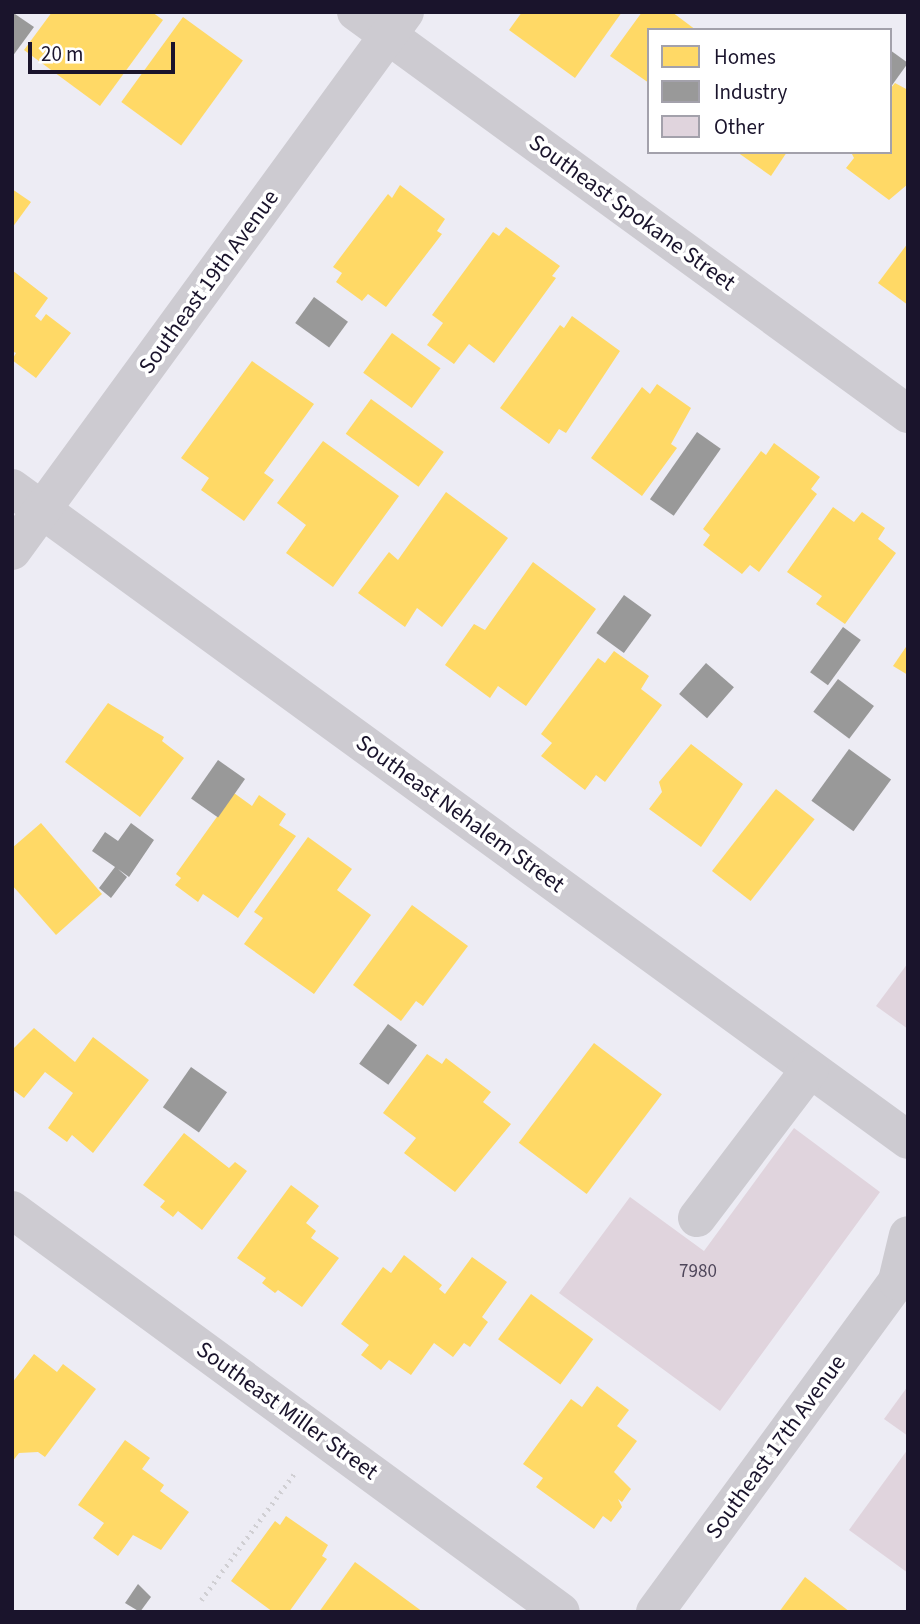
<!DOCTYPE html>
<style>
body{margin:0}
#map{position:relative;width:920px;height:1624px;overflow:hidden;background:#edecf4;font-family:"Source Sans 3",sans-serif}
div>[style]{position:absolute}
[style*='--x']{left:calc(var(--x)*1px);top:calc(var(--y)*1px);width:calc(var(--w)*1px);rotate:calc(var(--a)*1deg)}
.homes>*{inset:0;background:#ffd966;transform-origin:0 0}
.industry>*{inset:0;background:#999;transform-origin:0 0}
.building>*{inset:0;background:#e0d4dd}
.path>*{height:4.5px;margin-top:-2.25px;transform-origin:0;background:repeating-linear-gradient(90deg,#d0cfd3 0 2px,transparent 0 7px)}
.minor>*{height:38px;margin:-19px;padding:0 19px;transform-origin:19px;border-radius:19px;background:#cdcbd1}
span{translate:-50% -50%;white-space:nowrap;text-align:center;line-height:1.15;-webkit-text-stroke:7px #fff;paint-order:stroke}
.number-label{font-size:19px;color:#4e465a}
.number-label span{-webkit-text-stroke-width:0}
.street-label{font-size:23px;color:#1a142c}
.frame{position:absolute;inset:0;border:14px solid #1a142c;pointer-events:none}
.legend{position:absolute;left:647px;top:28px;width:245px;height:126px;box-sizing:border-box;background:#fff;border:2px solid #a3a1ab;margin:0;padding:9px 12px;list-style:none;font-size:21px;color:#1a142c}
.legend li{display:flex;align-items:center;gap:14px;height:35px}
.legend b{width:35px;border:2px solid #a3a1ab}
.scale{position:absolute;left:28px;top:42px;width:147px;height:32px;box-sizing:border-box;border:4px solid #1a142c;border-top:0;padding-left:9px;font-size:21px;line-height:24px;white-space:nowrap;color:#1a142c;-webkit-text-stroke:5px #fff;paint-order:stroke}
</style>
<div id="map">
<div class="homes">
<i style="clip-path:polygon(52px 12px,152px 12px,163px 20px,100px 106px,24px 50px)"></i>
<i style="clip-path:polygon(522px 12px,622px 12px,575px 78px,509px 30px)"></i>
<i style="clip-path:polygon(642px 12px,672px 12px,696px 30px,649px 30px,649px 83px,610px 56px)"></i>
<i style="left:183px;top:17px;width:74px;height:105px;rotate:36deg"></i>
<i style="clip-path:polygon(895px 83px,908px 90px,908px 184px,889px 200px,846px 168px,854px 158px,851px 152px,890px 152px,890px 89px)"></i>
<i style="clip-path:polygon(737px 152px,787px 152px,771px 176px)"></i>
<i style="clip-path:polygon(400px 185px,445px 219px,437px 231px,442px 234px,386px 307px,368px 294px,362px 301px,336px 282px,342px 273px,333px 267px,388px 194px,392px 198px)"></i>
<i style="clip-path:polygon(12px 189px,31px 202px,12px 228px)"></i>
<i style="clip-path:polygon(506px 227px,560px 266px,552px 276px,556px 278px,494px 363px,469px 344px,454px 364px,427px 345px,443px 323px,432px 315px,493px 232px,499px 236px)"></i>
<i style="clip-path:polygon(908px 243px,908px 305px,878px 283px)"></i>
<i style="clip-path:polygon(12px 270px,48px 298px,35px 316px,41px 321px,46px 314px,71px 333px,36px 378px,12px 360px,16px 353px,12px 351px)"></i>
<i style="clip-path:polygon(572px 316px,620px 351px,566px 433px,559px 429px,549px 444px,500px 408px,560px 325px,564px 328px)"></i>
<i style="left:392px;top:333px;width:60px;height:49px;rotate:36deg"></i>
<i style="clip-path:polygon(252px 361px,314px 404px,264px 473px,274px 480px,244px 521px,201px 490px,209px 478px,181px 458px)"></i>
<i style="clip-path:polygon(657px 384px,691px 408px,671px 444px,677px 448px,642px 496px,591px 458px,642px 387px,650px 394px)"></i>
<i style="left:371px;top:399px;width:90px;height:43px;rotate:36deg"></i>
<i style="clip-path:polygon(323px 441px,399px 496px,333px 587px,286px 553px,306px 525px,277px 503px)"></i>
<i style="clip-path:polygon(774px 443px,820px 477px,811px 489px,817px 494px,759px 572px,750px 565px,742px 574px,703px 545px,710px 535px,703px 529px,761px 451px,766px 455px)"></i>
<i style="clip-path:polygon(446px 492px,508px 538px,442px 627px,417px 608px,405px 627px,358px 593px,389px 552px,398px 560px)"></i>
<i style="clip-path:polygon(833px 507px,854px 522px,862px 512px,885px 528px,878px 539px,896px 553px,845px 624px,816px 604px,822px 596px,787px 572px)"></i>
<i style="clip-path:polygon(533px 562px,596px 609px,526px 706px,498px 686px,490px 698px,445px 665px,474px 624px,485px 630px)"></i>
<i style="clip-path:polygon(908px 644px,908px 675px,893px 666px)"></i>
<i style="clip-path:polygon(614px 651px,649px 676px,641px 689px,662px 705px,605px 782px,596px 775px,585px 790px,541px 756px,552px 743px,541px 734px,598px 658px,605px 663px)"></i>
<i style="clip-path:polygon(108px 703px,164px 737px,162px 741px,184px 758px,140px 817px,65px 762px)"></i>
<i style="clip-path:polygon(691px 744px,743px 784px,701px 847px,649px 809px,662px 792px,659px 782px)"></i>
<i style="left:776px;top:789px;width:49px;height:104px;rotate:38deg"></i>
<i style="clip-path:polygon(234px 793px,252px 806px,259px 795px,286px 814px,279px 825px,296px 836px,238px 918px,203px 894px,198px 902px,175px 885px,181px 878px,176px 874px)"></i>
<i style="clip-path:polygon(41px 823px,102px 894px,56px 935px,12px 885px,12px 848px)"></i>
<i style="clip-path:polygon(308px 837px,352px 869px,337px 890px,371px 915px,314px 994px,244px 944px,263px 918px,254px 912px)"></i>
<i style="clip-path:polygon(412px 905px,468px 946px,423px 1006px,416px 1001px,401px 1021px,353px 985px)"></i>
<i style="clip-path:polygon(34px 1028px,75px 1062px,93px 1037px,149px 1080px,93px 1153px,72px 1135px,67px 1142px,48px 1128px,73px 1093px,45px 1072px,24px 1098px,12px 1089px,12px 1050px)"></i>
<i style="left:594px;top:1043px;width:85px;height:125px;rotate:37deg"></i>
<i style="clip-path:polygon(427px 1054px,442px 1064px,446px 1058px,491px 1092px,483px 1102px,511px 1124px,455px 1192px,404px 1153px,416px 1138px,383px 1113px)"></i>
<i style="clip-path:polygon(184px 1133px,229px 1168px,235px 1162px,247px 1171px,202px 1230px,178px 1211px,173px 1217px,160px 1207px,165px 1201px,143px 1185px)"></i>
<i style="clip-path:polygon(291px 1185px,319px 1206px,306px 1223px,316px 1231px,311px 1238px,339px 1258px,302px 1307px,278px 1290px,275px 1293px,262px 1283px,266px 1278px,237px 1258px)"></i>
<i style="clip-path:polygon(404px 1255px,442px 1285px,439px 1289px,445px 1294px,472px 1257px,507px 1282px,482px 1317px,488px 1322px,470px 1347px,464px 1343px,453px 1357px,434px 1343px,411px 1375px,389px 1360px,381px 1370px,361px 1355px,369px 1345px,341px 1324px,383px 1267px,391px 1273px)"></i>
<i style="left:531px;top:1294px;width:77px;height:56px;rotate:36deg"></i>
<i style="clip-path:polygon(34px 1354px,57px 1372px,63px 1364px,96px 1389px,45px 1457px,38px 1452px,19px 1453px,12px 1462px,12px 1383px)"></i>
<i style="clip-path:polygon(597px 1386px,629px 1410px,617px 1426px,637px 1441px,614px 1472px,631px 1489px,622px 1502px,618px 1499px,622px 1507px,611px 1522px,603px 1516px,594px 1529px,536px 1487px,543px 1478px,523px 1464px,571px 1399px,582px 1407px)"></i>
<i style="clip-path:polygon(125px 1440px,150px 1458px,142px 1469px,164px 1485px,160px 1491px,189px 1512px,161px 1550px,133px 1535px,118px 1556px,93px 1538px,104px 1523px,78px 1505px)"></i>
<i style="clip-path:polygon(286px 1516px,328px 1545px,322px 1556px,327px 1559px,289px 1612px,273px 1612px,231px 1581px,275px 1521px,280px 1525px)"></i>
<i style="clip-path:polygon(355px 1562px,423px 1612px,319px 1612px)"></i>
<i style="clip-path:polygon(805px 1577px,850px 1612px,779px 1612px)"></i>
</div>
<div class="industry">
<i style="clip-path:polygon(12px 12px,34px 27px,12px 57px)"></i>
<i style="clip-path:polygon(890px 50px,908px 63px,890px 88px)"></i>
<i style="left:314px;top:297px;width:42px;height:32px;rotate:36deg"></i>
<i style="left:697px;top:432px;width:29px;height:82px;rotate:35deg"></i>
<i style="left:624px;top:595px;width:34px;height:47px;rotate:36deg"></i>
<i style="left:843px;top:627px;width:22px;height:56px;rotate:36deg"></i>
<i style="left:706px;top:663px;width:37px;height:41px;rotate:41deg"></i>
<i style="left:838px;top:679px;width:45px;height:41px;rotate:37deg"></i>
<i style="left:849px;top:749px;width:52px;height:64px;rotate:36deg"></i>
<i style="left:218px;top:760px;width:33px;height:47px;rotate:35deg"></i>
<i style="clip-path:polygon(131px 823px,154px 840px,129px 877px,118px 869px,127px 877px,111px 898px,99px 888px,115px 867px,92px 851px,105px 832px,118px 841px)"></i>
<i style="left:388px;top:1024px;width:36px;height:49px;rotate:36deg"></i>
<i style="left:191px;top:1067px;width:44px;height:49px;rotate:35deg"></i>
<i style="clip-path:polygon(138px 1584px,151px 1597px,140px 1612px,125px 1603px)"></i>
</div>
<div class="building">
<i style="clip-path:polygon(908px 963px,908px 1029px,876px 1006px)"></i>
<i style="clip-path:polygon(794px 1128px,880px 1192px,720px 1411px,559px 1293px,630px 1197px,704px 1251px)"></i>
<i style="clip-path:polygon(908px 1386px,908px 1436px,884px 1419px)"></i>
<i style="clip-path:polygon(908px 1449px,908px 1573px,849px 1530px)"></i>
</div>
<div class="path">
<i style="--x:201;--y:1600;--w:160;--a:-53.6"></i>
</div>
<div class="minor">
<i style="--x:356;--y:12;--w:683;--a:36.06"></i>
<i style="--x:12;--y:488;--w:1108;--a:36.04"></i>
<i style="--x:12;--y:551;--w:667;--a:-53.9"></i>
<i style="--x:12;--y:1210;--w:680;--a:36.21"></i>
<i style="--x:697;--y:1218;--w:187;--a:-52.8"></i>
<i style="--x:655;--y:1612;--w:410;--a:-53.8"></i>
<i style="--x:897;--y:1281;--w:47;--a:-76.6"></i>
</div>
<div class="number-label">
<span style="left:698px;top:1272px">7980</span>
</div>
<div class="street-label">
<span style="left:632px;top:213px;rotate:36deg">Southeast Spokane Street</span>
<span style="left:209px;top:282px;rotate:-54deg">Southeast 19th Avenue</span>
<span style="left:460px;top:814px;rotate:36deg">Southeast Nehalem Street</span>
<span style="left:287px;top:1411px;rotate:36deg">Southeast Miller Street</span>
<span style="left:776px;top:1447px;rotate:-54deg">Southeast 17th Avenue</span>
</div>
<div class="frame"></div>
<ul class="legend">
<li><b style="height:19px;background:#ffd966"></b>Homes</li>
<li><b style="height:19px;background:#999"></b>Industry</li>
<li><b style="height:19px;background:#e0d4dd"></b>Other</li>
</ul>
<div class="scale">20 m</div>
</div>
